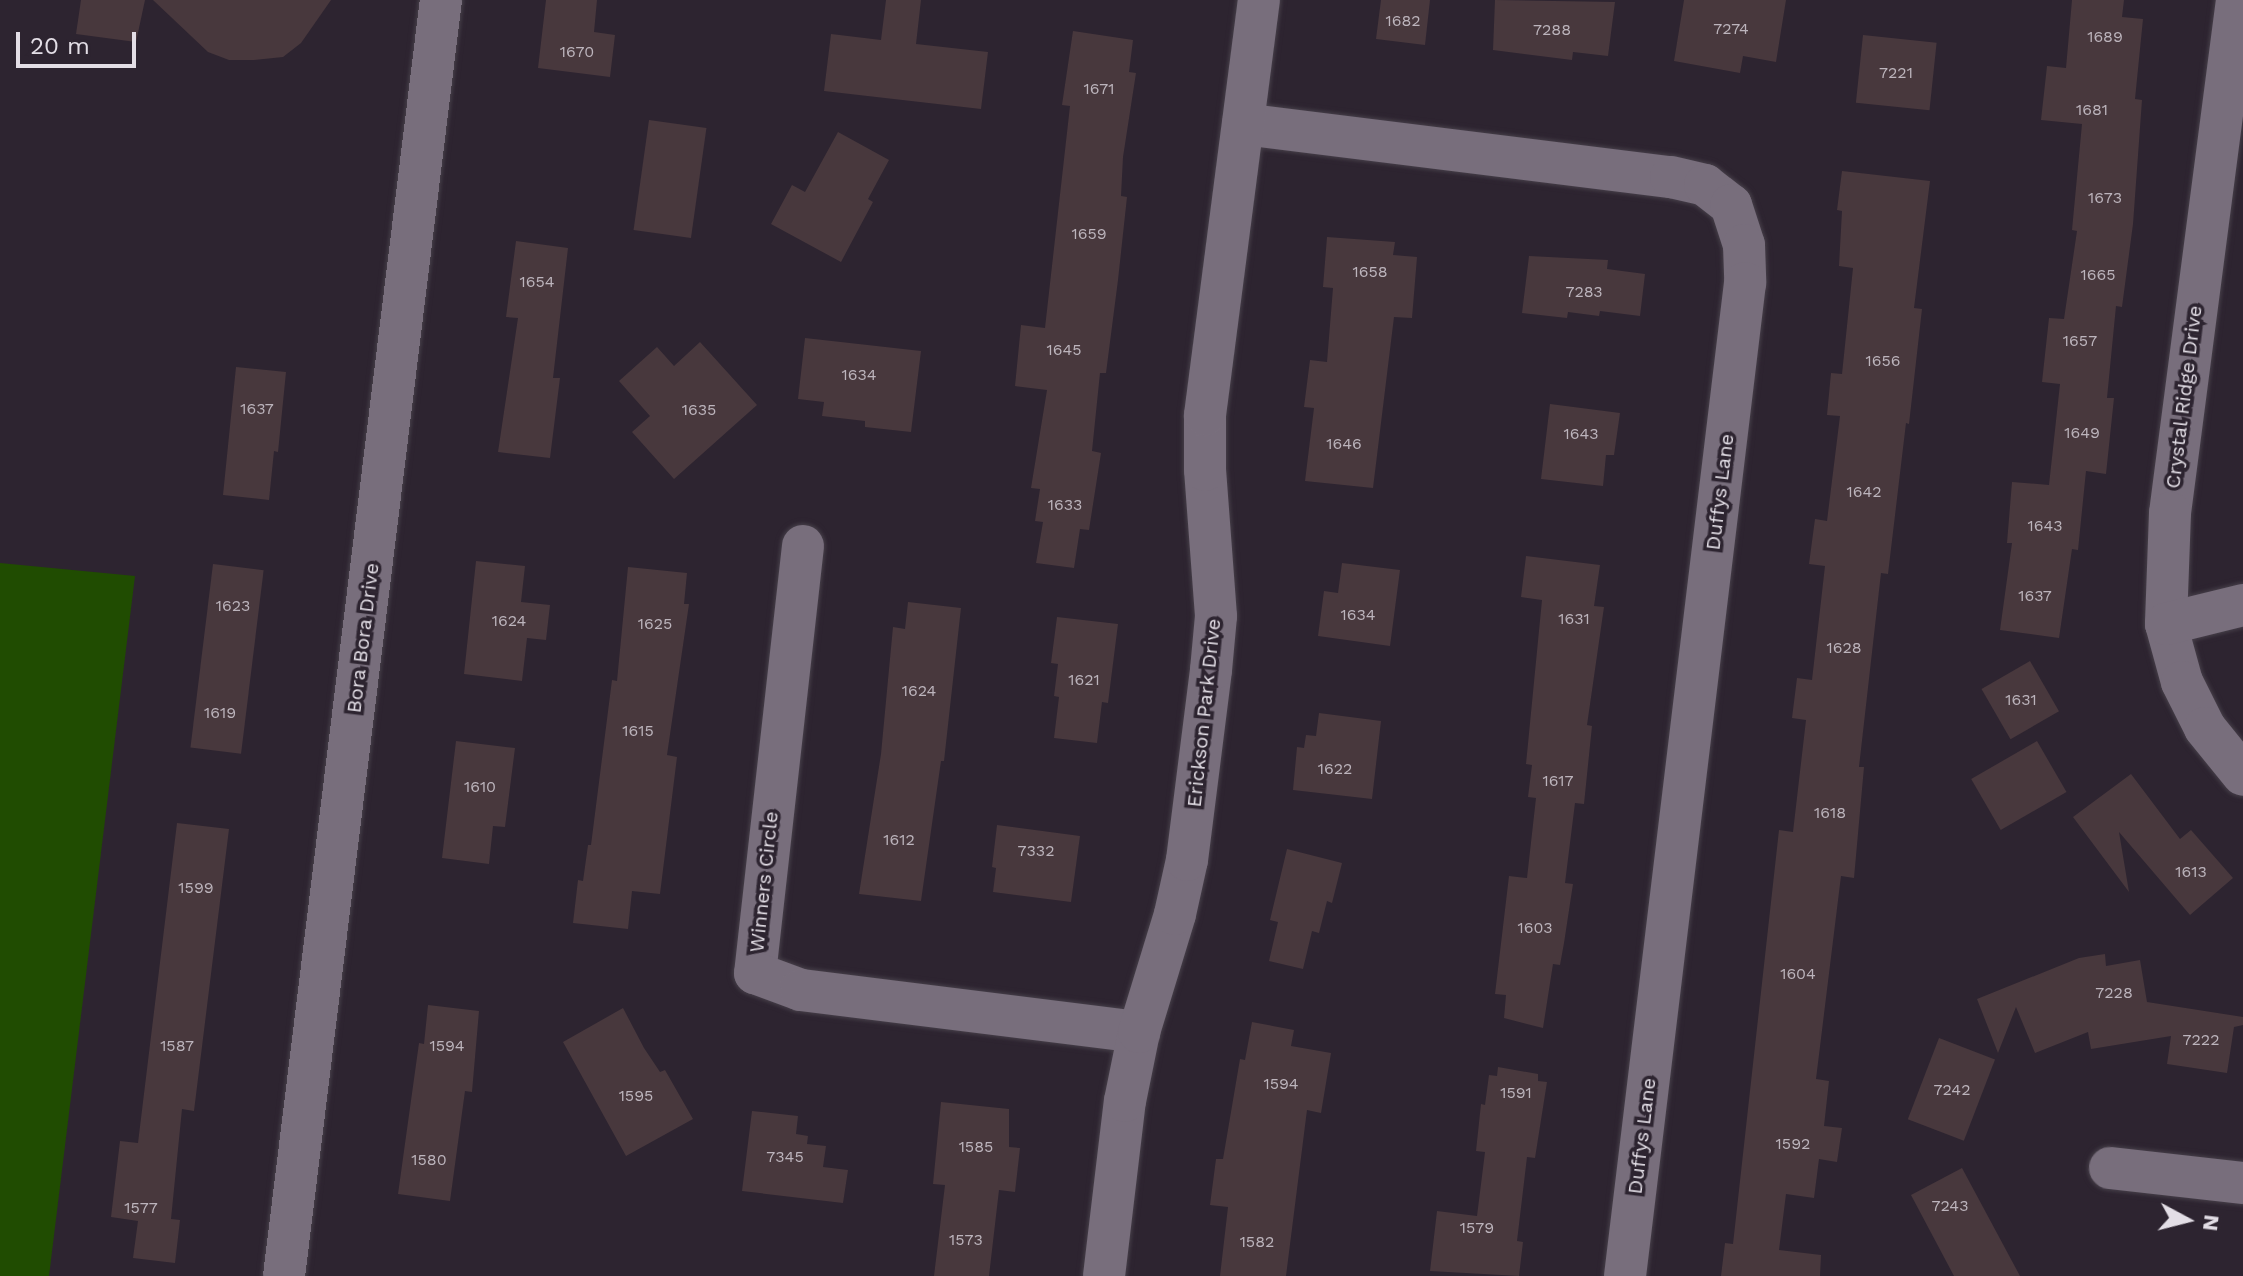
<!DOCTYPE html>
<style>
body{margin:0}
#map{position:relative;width:2243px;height:1276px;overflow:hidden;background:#2d2430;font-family:"Work Sans",sans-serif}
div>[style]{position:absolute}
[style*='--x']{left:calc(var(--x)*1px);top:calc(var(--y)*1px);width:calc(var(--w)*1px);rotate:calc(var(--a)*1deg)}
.green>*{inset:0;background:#204c01}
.building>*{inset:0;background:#48383d;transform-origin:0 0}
.roads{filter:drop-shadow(0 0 2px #463f49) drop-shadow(0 0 2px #463f49)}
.minor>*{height:42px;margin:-21px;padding:0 21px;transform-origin:21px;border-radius:21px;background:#786e7c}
span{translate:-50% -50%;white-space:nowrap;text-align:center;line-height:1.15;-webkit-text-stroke:7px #2d2430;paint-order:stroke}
.number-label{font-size:16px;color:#bcb4bc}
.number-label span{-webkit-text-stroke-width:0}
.street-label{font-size:20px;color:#e3dee6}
.north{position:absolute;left:2147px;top:1180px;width:80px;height:80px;-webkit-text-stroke:6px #2d2430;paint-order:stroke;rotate:97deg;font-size:22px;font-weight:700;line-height:32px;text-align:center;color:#e3dee6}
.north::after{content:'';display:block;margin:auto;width:28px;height:36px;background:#e3dee6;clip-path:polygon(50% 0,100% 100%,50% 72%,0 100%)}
.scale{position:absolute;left:16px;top:32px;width:120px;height:36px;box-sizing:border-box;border:4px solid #e3dee6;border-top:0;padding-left:10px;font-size:24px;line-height:28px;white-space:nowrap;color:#e3dee6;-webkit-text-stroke:6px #2d2430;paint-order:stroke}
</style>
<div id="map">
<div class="green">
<i style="clip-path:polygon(0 563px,135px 576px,49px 1276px,0 1276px)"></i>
</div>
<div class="building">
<i style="clip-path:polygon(81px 0,145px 0,136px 42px,76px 34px)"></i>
<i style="clip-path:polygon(153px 0,331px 0,301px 43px,283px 57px,254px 60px,229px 60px,208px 52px)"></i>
<i style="clip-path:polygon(546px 0,597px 0,594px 32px,615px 35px,610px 77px,538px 68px)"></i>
<i style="clip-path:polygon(886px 0,921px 0,916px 44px,988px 52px,981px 109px,824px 91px,831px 34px,881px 40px)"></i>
<i style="clip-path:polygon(1381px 0,1430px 0,1425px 45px,1376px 39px)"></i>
<i style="clip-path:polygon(1495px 0,1615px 2px,1608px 56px,1573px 52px,1572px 60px,1493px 50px)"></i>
<i style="clip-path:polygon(1684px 0,1786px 0,1776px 62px,1743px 56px,1740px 73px,1674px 61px)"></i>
<i style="clip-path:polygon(2072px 0,2124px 0,2122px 17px,2143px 19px,2135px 99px,2142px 100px,2133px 224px,2122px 307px,2116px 306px,2107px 398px,2114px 398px,2106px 474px,2086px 471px,2078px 550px,2072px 549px,2059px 638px,2000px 630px,2012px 543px,2007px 543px,2012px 482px,2049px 485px,2060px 384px,2042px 382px,2049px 318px,2064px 319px,2077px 231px,2072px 230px,2082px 124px,2041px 120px,2047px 66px,2066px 68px)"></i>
<i style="clip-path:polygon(1073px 31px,1133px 40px,1129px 72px,1136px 73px,1123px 157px,1121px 196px,1127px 197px,1118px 280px,1106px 373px,1100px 373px,1092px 451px,1101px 453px,1089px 530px,1080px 529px,1074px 568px,1036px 563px,1043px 522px,1035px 521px,1040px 489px,1031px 488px,1047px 390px,1015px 386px,1021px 325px,1045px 328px,1070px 106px,1062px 105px)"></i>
<i style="left:1863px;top:35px;width:74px;height:68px;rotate:6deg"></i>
<i style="left:649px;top:120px;width:58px;height:111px;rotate:8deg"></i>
<i style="clip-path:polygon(838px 132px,889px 160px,868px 199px,873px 202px,841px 262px,771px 224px,792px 185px,805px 192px)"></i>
<i style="clip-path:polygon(1842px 171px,1930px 181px,1914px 308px,1922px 309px,1909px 424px,1906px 423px,1888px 574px,1881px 573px,1859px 767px,1864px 767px,1854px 878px,1841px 876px,1816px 1079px,1829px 1081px,1824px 1126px,1842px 1128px,1837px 1162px,1819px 1159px,1814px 1198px,1786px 1194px,1779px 1250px,1821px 1255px,1820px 1276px,1721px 1276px,1725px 1243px,1733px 1244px,1779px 830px,1793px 832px,1806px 720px,1792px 718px,1797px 678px,1812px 680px,1825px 566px,1809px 564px,1815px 519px,1827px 521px,1840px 416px,1827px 415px,1831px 373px,1842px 374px,1853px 268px,1839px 266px,1842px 211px,1837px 210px)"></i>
<i style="clip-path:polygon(1327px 237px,1395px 242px,1393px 255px,1417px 257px,1412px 318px,1394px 317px,1373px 488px,1305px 481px,1314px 408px,1304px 407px,1310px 360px,1327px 362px,1333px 288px,1323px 287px)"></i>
<i style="clip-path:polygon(516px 241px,568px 248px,553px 378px,560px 378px,550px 458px,498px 452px,518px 318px,506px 317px)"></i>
<i style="clip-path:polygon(1529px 256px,1608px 260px,1607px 269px,1645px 274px,1640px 316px,1600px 311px,1599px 316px,1568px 312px,1567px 318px,1522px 313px)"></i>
<i style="clip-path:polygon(805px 338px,921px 351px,911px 432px,865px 427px,865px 421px,822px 416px,824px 402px,798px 399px)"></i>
<i style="clip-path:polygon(700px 342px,757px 405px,674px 479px,632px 432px,650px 416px,619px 381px,657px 347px,674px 366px)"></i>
<i style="clip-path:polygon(236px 367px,286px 372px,278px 452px,274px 451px,269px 500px,223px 495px)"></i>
<i style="clip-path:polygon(1550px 404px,1620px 413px,1614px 455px,1606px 455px,1603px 486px,1541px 479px)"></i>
<i style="clip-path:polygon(1526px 556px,1600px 565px,1594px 606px,1604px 607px,1587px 725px,1592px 726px,1584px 804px,1575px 803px,1565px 883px,1573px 884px,1564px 943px,1560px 965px,1553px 964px,1543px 1028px,1504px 1018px,1506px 995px,1495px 994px,1509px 876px,1527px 878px,1536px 798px,1528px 797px,1532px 765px,1526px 764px,1542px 600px,1521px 597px)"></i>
<i style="clip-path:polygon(476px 561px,525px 566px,521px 602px,550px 605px,546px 640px,527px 638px,522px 681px,464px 674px)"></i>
<i style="clip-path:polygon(1342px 563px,1400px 570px,1390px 646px,1318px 636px,1324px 591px,1338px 593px)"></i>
<i style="left:213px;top:564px;width:51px;height:185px;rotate:7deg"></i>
<i style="clip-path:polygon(628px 567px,687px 573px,684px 604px,689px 604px,667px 755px,677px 757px,660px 894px,632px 891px,628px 929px,573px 923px,578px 880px,583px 881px,588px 845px,591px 845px,612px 680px,617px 681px)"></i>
<i style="clip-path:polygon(908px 602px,961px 608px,944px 761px,941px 761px,921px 901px,859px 894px,881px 754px,893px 627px,905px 629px)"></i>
<i style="clip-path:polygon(1057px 617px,1118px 624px,1108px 703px,1102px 702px,1097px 743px,1054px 738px,1059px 697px,1054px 696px,1058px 664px,1051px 663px)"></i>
<i style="left:2030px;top:661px;width:58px;height:56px;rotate:60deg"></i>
<i style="clip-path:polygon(1319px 713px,1381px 721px,1372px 799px,1293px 790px,1297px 747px,1304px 748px,1306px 735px,1316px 736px)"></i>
<i style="clip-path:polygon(456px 741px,515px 748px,505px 827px,493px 826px,489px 864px,442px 858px)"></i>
<i style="left:2037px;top:741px;width:59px;height:76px;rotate:60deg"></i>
<i style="clip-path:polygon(2131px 774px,2180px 839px,2191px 830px,2233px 878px,2190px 915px,2119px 832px,2129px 892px,2073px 817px)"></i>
<i style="clip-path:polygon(177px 823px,229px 829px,194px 1111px,182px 1109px,171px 1219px,180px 1220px,175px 1263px,133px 1258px,138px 1221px,111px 1217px,120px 1141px,138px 1143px)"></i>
<i style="clip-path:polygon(997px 825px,1080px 836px,1071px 902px,993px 892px,996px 868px,992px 867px)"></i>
<i style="clip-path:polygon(1287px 849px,1342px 863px,1332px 903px,1327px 901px,1319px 933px,1312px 931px,1303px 969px,1269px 961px,1278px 922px,1270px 920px)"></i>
<i style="clip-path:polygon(2105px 954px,2106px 966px,2140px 960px,2147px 1002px,2243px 1017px,2243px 1025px,2234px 1027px,2227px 1073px,2167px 1064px,2171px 1036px,2091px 1049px,2088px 1032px,2035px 1053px,2016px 1007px,1998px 1053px,1977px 999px,2079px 958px)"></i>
<i style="clip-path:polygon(428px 1005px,479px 1011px,472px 1092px,465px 1091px,450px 1201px,398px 1194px,419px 1043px,424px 1044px)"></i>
<i style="clip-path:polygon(623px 1008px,644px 1048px,660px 1072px,665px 1070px,693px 1119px,626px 1156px,563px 1042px)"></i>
<i style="clip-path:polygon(1252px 1022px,1294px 1030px,1291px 1046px,1331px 1053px,1321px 1113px,1307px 1110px,1286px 1276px,1220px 1276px,1228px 1207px,1210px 1205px,1216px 1159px,1223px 1159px,1240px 1059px,1245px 1060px)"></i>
<i style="left:1939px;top:1038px;width:60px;height:87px;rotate:21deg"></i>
<i style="clip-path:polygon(1498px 1067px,1538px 1074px,1538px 1081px,1547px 1082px,1535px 1158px,1527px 1157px,1517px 1241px,1523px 1242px,1519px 1276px,1430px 1271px,1437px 1211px,1477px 1216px,1485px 1152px,1476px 1151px,1481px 1104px,1485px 1105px,1489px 1075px,1497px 1076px)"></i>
<i style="clip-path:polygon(941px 1102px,1009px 1109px,1009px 1147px,1020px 1148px,1015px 1192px,999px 1190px,989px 1276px,934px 1276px,945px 1185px,933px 1184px)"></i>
<i style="clip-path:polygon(752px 1111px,798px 1116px,796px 1134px,808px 1136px,807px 1144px,826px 1146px,823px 1167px,848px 1170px,843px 1203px,742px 1191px)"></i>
<i style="clip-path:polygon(1962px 1168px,2020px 1276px,1954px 1276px,1911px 1195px)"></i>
</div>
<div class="roads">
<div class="minor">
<i style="--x:2237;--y:0;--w:517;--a:97.44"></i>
<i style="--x:2170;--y:513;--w:111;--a:92.1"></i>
<i style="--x:2166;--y:624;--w:60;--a:74.6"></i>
<i style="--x:2182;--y:682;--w:51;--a:63.4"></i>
<i style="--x:2205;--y:728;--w:60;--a:51"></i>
<i style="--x:1243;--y:124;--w:431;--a:7.1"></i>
<i style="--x:1671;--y:177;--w:35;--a:13"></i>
<i style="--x:1705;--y:185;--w:33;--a:38"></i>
<i style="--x:1731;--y:205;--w:42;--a:72"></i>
<i style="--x:1744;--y:245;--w:38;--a:88"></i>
<i style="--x:1745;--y:283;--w:1000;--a:96.89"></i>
<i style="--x:803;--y:546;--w:430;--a:96.4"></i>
<i style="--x:755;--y:973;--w:49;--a:20.3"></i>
<i style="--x:801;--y:990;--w:341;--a:7.1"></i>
<i style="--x:2166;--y:624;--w:79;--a:-13.9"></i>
<i style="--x:2110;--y:1168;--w:134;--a:6.4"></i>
<i style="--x:284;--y:1276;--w:1286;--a:-82.99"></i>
<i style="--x:1104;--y:1276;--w:176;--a:-83.2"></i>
<i style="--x:1125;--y:1101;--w:70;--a:-78.5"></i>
<i style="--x:1139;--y:1032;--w:123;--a:-73"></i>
<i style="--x:1175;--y:914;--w:55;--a:-77.5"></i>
<i style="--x:1187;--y:860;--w:192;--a:-82.8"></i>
<i style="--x:1211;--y:670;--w:54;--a:-84.7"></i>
<i style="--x:1216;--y:616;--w:146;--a:-94.3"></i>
<i style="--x:1205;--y:470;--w:55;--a:-90"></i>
<i style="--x:1205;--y:415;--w:418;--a:-82.6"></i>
</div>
</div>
<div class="number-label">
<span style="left:1403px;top:21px">1682</span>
<span style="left:1731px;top:29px">7274</span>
<span style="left:1552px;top:30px">7288</span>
<span style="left:2105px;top:37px">1689</span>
<span style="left:577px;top:52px">1670</span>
<span style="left:1896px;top:73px">7221</span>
<span style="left:1099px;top:89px">1671</span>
<span style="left:2092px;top:110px">1681</span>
<span style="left:2105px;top:198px">1673</span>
<span style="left:1089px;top:234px">1659</span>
<span style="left:1370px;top:272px">1658</span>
<span style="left:2098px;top:275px">1665</span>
<span style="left:537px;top:282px">1654</span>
<span style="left:1584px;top:292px">7283</span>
<span style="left:2080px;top:341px">1657</span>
<span style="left:1064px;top:350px">1645</span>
<span style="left:1883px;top:361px">1656</span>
<span style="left:859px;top:375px">1634</span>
<span style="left:257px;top:409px">1637</span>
<span style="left:699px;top:410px">1635</span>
<span style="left:2082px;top:433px">1649</span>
<span style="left:1581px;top:434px">1643</span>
<span style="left:1344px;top:444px">1646</span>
<span style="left:1864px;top:492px">1642</span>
<span style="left:1065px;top:505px">1633</span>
<span style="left:2045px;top:526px">1643</span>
<span style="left:2035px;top:596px">1637</span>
<span style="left:233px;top:606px">1623</span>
<span style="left:1358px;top:615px">1634</span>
<span style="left:1574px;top:619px">1631</span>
<span style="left:509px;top:621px">1624</span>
<span style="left:655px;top:624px">1625</span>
<span style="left:1844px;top:648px">1628</span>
<span style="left:1084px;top:680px">1621</span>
<span style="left:919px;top:691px">1624</span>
<span style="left:2021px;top:700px">1631</span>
<span style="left:220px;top:713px">1619</span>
<span style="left:638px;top:731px">1615</span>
<span style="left:1335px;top:769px">1622</span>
<span style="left:1558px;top:781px">1617</span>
<span style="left:480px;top:787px">1610</span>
<span style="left:1830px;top:813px">1618</span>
<span style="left:899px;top:840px">1612</span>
<span style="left:1036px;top:851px">7332</span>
<span style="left:2191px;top:872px">1613</span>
<span style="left:196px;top:888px">1599</span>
<span style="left:1535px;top:928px">1603</span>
<span style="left:1798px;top:974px">1604</span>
<span style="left:2114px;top:993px">7228</span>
<span style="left:2201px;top:1040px">7222</span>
<span style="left:177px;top:1046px">1587</span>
<span style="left:447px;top:1046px">1594</span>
<span style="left:1281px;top:1084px">1594</span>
<span style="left:1952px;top:1090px">7242</span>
<span style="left:1516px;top:1093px">1591</span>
<span style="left:636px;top:1096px">1595</span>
<span style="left:1793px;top:1144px">1592</span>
<span style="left:976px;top:1147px">1585</span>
<span style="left:785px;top:1157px">7345</span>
<span style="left:429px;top:1160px">1580</span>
<span style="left:1950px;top:1206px">7243</span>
<span style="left:141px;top:1208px">1577</span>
<span style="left:1477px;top:1228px">1579</span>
<span style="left:966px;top:1240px">1573</span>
<span style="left:1257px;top:1242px">1582</span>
</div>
<div class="street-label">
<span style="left:2184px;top:397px;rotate:-83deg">Crystal Ridge Drive</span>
<span style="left:1720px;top:492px;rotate:-83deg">Duffys Lane</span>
<span style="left:363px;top:638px;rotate:-83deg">Bora Bora Drive</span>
<span style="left:1204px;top:713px;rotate:-84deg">Erickson Park Drive</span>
<span style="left:764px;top:882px;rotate:-84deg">Winners Circle</span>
<span style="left:1642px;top:1136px;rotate:-83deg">Duffys Lane</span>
</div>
<div class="north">N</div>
<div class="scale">20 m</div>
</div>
